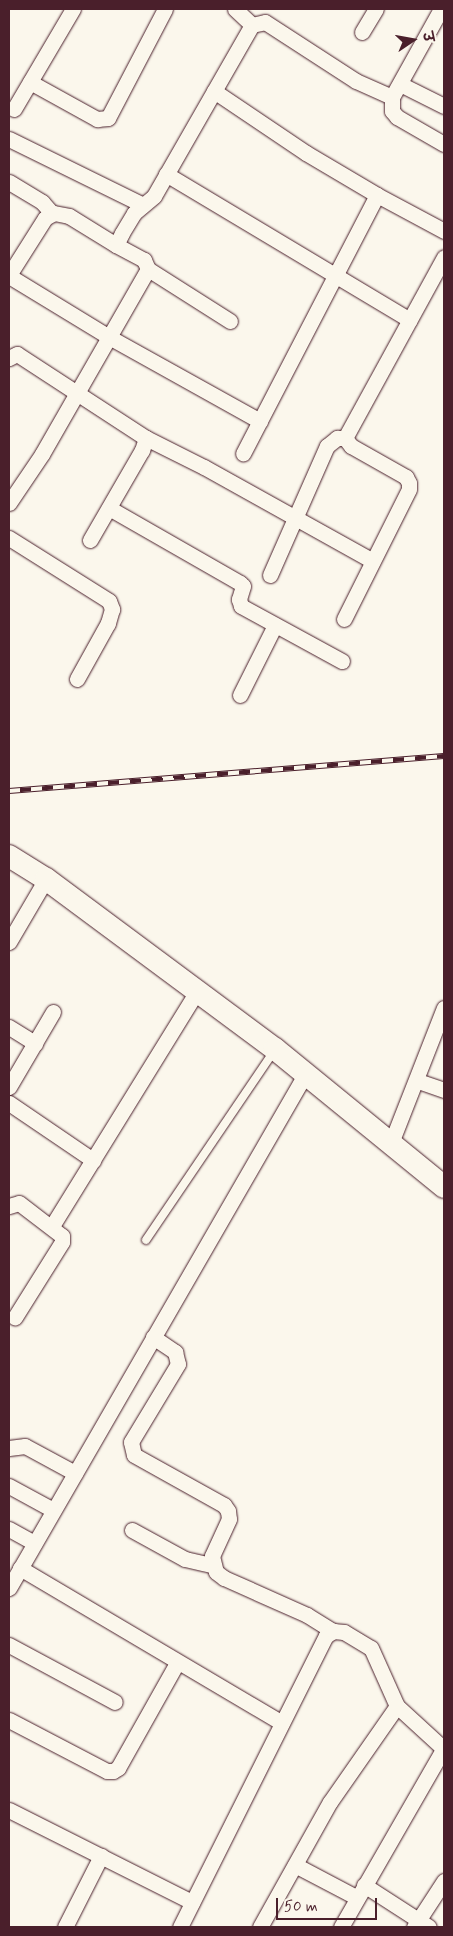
<!DOCTYPE html>
<meta charset="utf-8">
<style>
body{margin:0}
#map{position:relative;width:453px;height:1936px;overflow:hidden;background:#fbf7ec;font-family:Mynerve,"Playpen Sans Deva",sans-serif}
div>[style]{position:absolute}
[style*='--x']{left:calc(var(--x)*1px);top:calc(var(--y)*1px);width:calc(var(--w)*1px);rotate:calc(var(--a)*1deg)}
.roads{filter:drop-shadow(0 0 1px #4a1f2b) drop-shadow(0 0 1px #4a1f2b)}
.lane>*{height:8px;margin:-4px;padding:0 4px;transform-origin:4px;border-radius:4px;background:#fbf7ec}
.street>*{height:15px;margin:-7.5px;padding:0 7.5px;transform-origin:7.5px;border-radius:7.5px;background:#fbf7ec}
.secondary>*{height:22px;margin:-11px;padding:0 11px;transform-origin:11px;border-radius:11px;background:#fbf7ec}
.rail>*{height:5.5px;margin-top:-2.75px;transform-origin:0;background:repeating-linear-gradient(90deg,#fbf7ec 0 11px,#4a1f2b 0 22px);box-sizing:border-box;border-block:1px solid #4a1f2b}
span{translate:-50% -50%;white-space:nowrap;text-align:center;line-height:1.15;-webkit-text-stroke:4px #fbf7ec;paint-order:stroke}
.frame{position:absolute;inset:0;border:10px solid #4a1f2b;pointer-events:none}
.north{position:absolute;left:388px;top:15px;width:50px;height:50px;-webkit-text-stroke:4px #fbf7ec;paint-order:stroke;rotate:78deg;font-size:14px;font-weight:700;line-height:20px;text-align:center;color:#4a1f2b}
.north::after{content:'';display:block;margin:auto;width:18px;height:22px;background:#4a1f2b;clip-path:polygon(50% 0,100% 100%,50% 72%,0 100%)}
.scale{position:absolute;left:276px;top:1898px;width:101px;height:22px;box-sizing:border-box;border:2px solid #4a1f2b;border-top:0;padding-left:6px;font-size:15px;line-height:18px;white-space:nowrap;color:#4a1f2b;-webkit-text-stroke:4px #fbf7ec;paint-order:stroke}
</style>
<div id="map">
<div class="roads">
<div class="lane">
<i style="--x:146;--y:1240;--w:228;--a:-55.9"></i>
</div>
<div class="street">
<i style="--x:235;--y:9;--w:23;--a:43"></i>
<i style="--x:362;--y:32;--w:27;--a:-59"></i>
<i style="--x:30;--y:82;--w:77;--a:28.9"></i>
<i style="--x:97;--y:119;--w:11;--a:-5"></i>
<i style="--x:108;--y:118;--w:123;--a:-62.4"></i>
<i style="--x:400;--y:84;--w:49;--a:26.6"></i>
<i style="--x:214;--y:91;--w:111;--a:34"></i>
<i style="--x:306;--y:153;--w:82;--a:30.6"></i>
<i style="--x:377;--y:195;--w:291;--a:117.4"></i>
<i style="--x:392;--y:97;--w:14;--a:90"></i>
<i style="--x:392;--y:111;--w:8;--a:50"></i>
<i style="--x:397;--y:117;--w:54;--a:29.9"></i>
<i style="--x:14;--y:109;--w:116;--a:-59.5"></i>
<i style="--x:9;--y:139;--w:149;--a:26.2"></i>
<i style="--x:166;--y:174;--w:284;--a:30.9"></i>
<i style="--x:9;--y:182;--w:39;--a:31"></i>
<i style="--x:42;--y:202;--w:15;--a:48"></i>
<i style="--x:377;--y:195;--w:76;--a:28.2"></i>
<i style="--x:148;--y:269;--w:97;--a:32.4"></i>
<i style="--x:9;--y:275;--w:67;--a:-57.7"></i>
<i style="--x:45;--y:218;--w:10;--a:-29"></i>
<i style="--x:54;--y:213;--w:15;--a:11"></i>
<i style="--x:69;--y:216;--w:55;--a:31.7"></i>
<i style="--x:9;--y:276;--w:117;--a:31.4"></i>
<i style="--x:109;--y:337;--w:173;--a:29.1"></i>
<i style="--x:9;--y:358;--w:9;--a:-27"></i>
<i style="--x:17;--y:354;--w:154;--a:33.1"></i>
<i style="--x:146;--y:438;--w:13;--a:108"></i>
<i style="--x:142;--y:450;--w:104;--a:120"></i>
<i style="--x:146;--y:438;--w:65;--a:26.6"></i>
<i style="--x:204;--y:467;--w:193;--a:29.1"></i>
<i style="--x:9;--y:503;--w:59;--a:-56"></i>
<i style="--x:42;--y:454;--w:213;--a:-60.2"></i>
<i style="--x:148;--y:269;--w:10;--a:-114"></i>
<i style="--x:144;--y:260;--w:32;--a:-152"></i>
<i style="--x:116;--y:245;--w:13;--a:-63"></i>
<i style="--x:122;--y:233;--w:23;--a:-59"></i>
<i style="--x:134;--y:213;--w:26;--a:-40"></i>
<i style="--x:154;--y:196;--w:197;--a:-60.2"></i>
<i style="--x:252;--y:25;--w:13;--a:-13"></i>
<i style="--x:265;--y:22;--w:108;--a:33"></i>
<i style="--x:356;--y:81;--w:39;--a:24"></i>
<i style="--x:392;--y:97;--w:101;--a:-60.9"></i>
<i style="--x:109;--y:508;--w:151;--a:29.8"></i>
<i style="--x:240;--y:583;--w:4;--a:45"></i>
<i style="--x:243;--y:586;--w:14;--a:107"></i>
<i style="--x:239;--y:599;--w:7;--a:74"></i>
<i style="--x:241;--y:606;--w:115;--a:28.6"></i>
<i style="--x:9;--y:538;--w:118;--a:32.2"></i>
<i style="--x:109;--y:601;--w:9;--a:69"></i>
<i style="--x:112;--y:609;--w:15;--a:106"></i>
<i style="--x:108;--y:623;--w:64;--a:119"></i>
<i style="--x:270;--y:575;--w:141;--a:-66.2"></i>
<i style="--x:327;--y:446;--w:13;--a:-39"></i>
<i style="--x:337;--y:438;--w:8;--a:0"></i>
<i style="--x:344;--y:619;--w:145;--a:-63.4"></i>
<i style="--x:409;--y:489;--w:6;--a:-90"></i>
<i style="--x:409;--y:483;--w:7;--a:-117"></i>
<i style="--x:406;--y:477;--w:63;--a:-150.6"></i>
<i style="--x:351;--y:446;--w:10;--a:-127"></i>
<i style="--x:345;--y:438;--w:206;--a:-61.3"></i>
<i style="--x:240;--y:695;--w:78;--a:-63.4"></i>
<i style="--x:9;--y:942;--w:73;--a:-59.6"></i>
<i style="--x:9;--y:1027;--w:31;--a:32"></i>
<i style="--x:418;--y:1081;--w:28;--a:19"></i>
<i style="--x:9;--y:1087;--w:87;--a:-59.6"></i>
<i style="--x:9;--y:1103;--w:102;--a:34.2"></i>
<i style="--x:391;--y:1143;--w:145;--a:-68.6"></i>
<i style="--x:9;--y:1206;--w:10;--a:-17"></i>
<i style="--x:19;--y:1203;--w:54;--a:37.5"></i>
<i style="--x:62;--y:1236;--w:6;--a:90"></i>
<i style="--x:62;--y:1242;--w:89;--a:122.1"></i>
<i style="--x:52;--y:1226;--w:274;--a:-58.3"></i>
<i style="--x:153;--y:1337;--w:27;--a:34"></i>
<i style="--x:175;--y:1352;--w:12;--a:76"></i>
<i style="--x:178;--y:1364;--w:91;--a:121.1"></i>
<i style="--x:131;--y:1442;--w:13;--a:77"></i>
<i style="--x:134;--y:1455;--w:103;--a:29.1"></i>
<i style="--x:224;--y:1505;--w:7;--a:56"></i>
<i style="--x:228;--y:1511;--w:8;--a:83"></i>
<i style="--x:229;--y:1519;--w:41;--a:114.7"></i>
<i style="--x:212;--y:1556;--w:16;--a:76"></i>
<i style="--x:216;--y:1572;--w:10;--a:37"></i>
<i style="--x:224;--y:1578;--w:91;--a:24"></i>
<i style="--x:307;--y:1615;--w:31;--a:32"></i>
<i style="--x:9;--y:1448;--w:16;--a:-7"></i>
<i style="--x:25;--y:1446;--w:57;--a:28.4"></i>
<i style="--x:9;--y:1486;--w:50;--a:28.6"></i>
<i style="--x:9;--y:1529;--w:29;--a:29"></i>
<i style="--x:132;--y:1530;--w:60;--a:28.7"></i>
<i style="--x:185;--y:1559;--w:28;--a:13"></i>
<i style="--x:20;--y:1568;--w:304;--a:30.6"></i>
<i style="--x:9;--y:1588;--w:595;--a:-60.03"></i>
<i style="--x:9;--y:1645;--w:120;--a:28.3"></i>
<i style="--x:9;--y:1720;--w:110;--a:27.5"></i>
<i style="--x:107;--y:1771;--w:6;--a:0"></i>
<i style="--x:113;--y:1771;--w:6;--a:-31"></i>
<i style="--x:118;--y:1768;--w:120;--a:-60.7"></i>
<i style="--x:9;--y:1810;--w:205;--a:26.7"></i>
<i style="--x:295;--y:1865;--w:69;--a:27.7"></i>
<i style="--x:364;--y:1885;--w:77;--a:32.9"></i>
<i style="--x:65;--y:1927;--w:80;--a:-63.1"></i>
<i style="--x:180;--y:1927;--w:326;--a:-63.4"></i>
<i style="--x:326;--y:1636;--w:9;--a:-36"></i>
<i style="--x:333;--y:1631;--w:11;--a:5"></i>
<i style="--x:344;--y:1632;--w:31;--a:31"></i>
<i style="--x:371;--y:1648;--w:64;--a:65.9"></i>
<i style="--x:397;--y:1706;--w:64;--a:42.5"></i>
<i style="--x:260;--y:1927;--w:143;--a:-60.8"></i>
<i style="--x:330;--y:1802;--w:117;--a:-55.1"></i>
<i style="--x:341;--y:1927;--w:207;--a:-60.1"></i>
<i style="--x:414;--y:1927;--w:55;--a:-56.9"></i>
</div>
<div class="secondary">
<i style="--x:9;--y:856;--w:44;--a:31.9"></i>
<i style="--x:46;--y:879;--w:285;--a:36.6"></i>
<i style="--x:275;--y:1049;--w:218;--a:39.2"></i>
</div>
</div>
<div class="rail">
<i style="--x:9;--y:791;--w:436;--a:-4.6"></i>
</div>
<div class="frame"></div>
<div class="north">उ</div>
<div class="scale">50 m</div>
</div>
